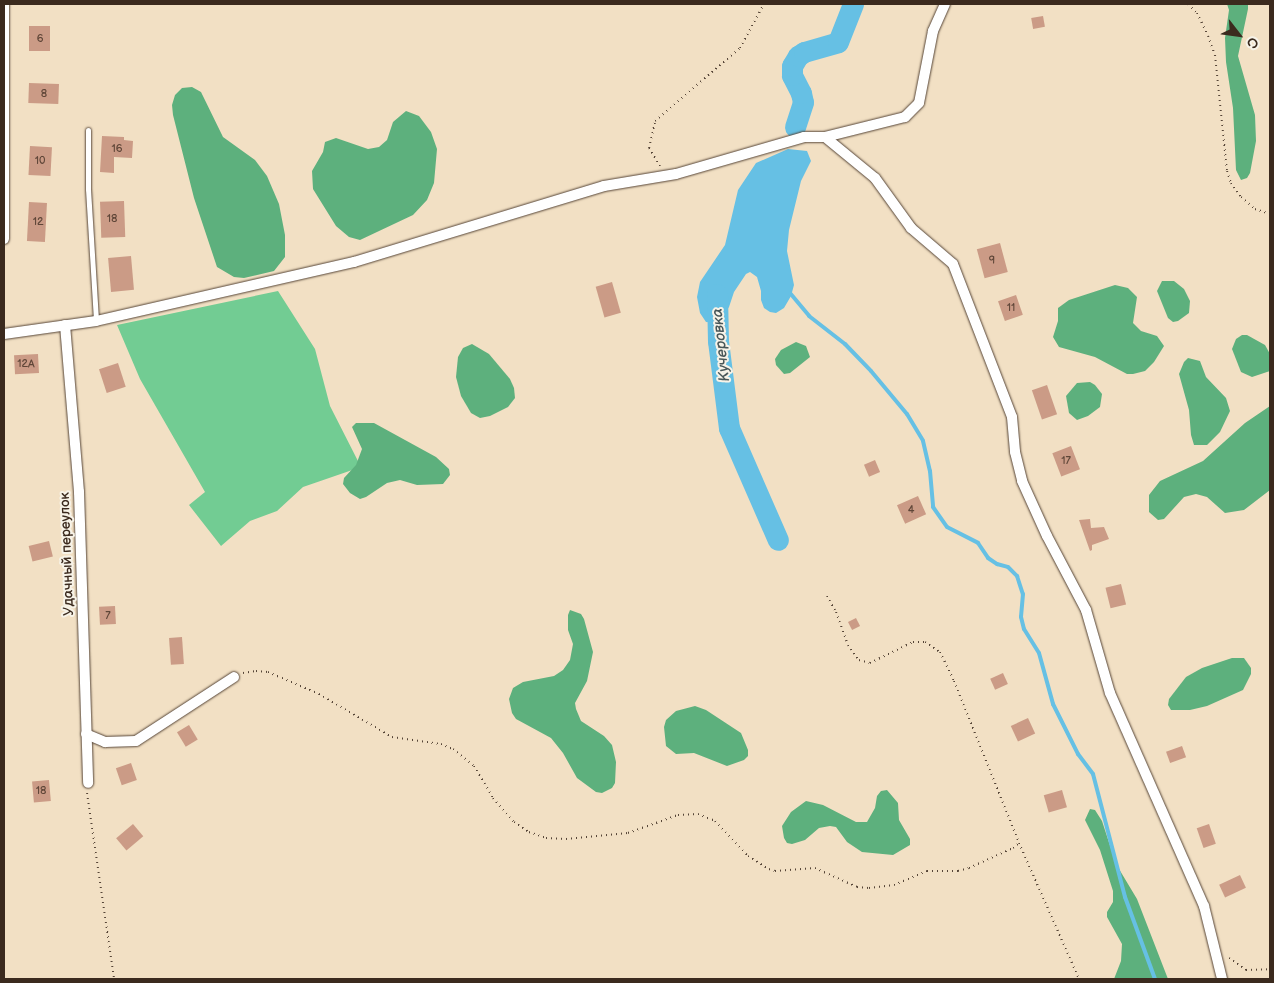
<!DOCTYPE html>
<meta charset="utf-8">
<style>
body{margin:0}
#map{position:relative;width:1274px;height:983px;overflow:hidden;background:#f2e0c4;font-family:"Balsamiq Sans",sans-serif}
div>[style]{position:absolute}
[style*='--x']{left:calc(var(--x)*1px);top:calc(var(--y)*1px);width:calc(var(--w)*1px);rotate:calc(var(--a)*1deg)}
.green>*{inset:0;background:#72cc93}
.forest>*{inset:0;background:#5db07d}
.water>*{inset:0;background:#66c0e4}
.stream>*{height:4px;margin:-2px;padding:0 2px;transform-origin:2px;border-radius:2px;background:#66c0e4}
.river>*{height:21px;margin:-10.5px;padding:0 10.5px;transform-origin:10.5px;border-radius:10.5px;background:#66c0e4}
.building>*{inset:0;background:#cb9b86;transform-origin:0 0}
.path>*{height:2px;margin-top:-1px;transform-origin:0;background:repeating-linear-gradient(90deg,#564537 0 1px,transparent 0 5px)}
.roads{filter:drop-shadow(0 0 1px #564537) drop-shadow(0 0 1px #564537)}
.service>*{height:5px;margin:-2.5px;padding:0 2.5px;transform-origin:2.5px;border-radius:2.5px;background:#fff}
.minor>*{height:10px;margin:-5px;padding:0 5px;transform-origin:5px;border-radius:5px;background:#fff}
span{translate:-50% -50%;white-space:nowrap;text-align:center;line-height:1.15;-webkit-text-stroke:4px #f7f3e8;paint-order:stroke}
.number-label{font-size:11px;color:#5f4638}
.number-label span{-webkit-text-stroke-width:0}
.street-label{font-size:14px;color:#3b2a1e}
.water-label{font-size:15px;color:#485759;font-style:italic}
.frame{position:absolute;inset:0;border:5px solid #3b2a1e;pointer-events:none}
.north{position:absolute;left:1214px;top:10px;width:50px;height:50px;-webkit-text-stroke:4px #f7f3e8;paint-order:stroke;rotate:120deg;font-size:14px;font-weight:700;line-height:20px;text-align:center;color:#3b2a1e}
.north::after{content:'';display:block;margin:auto;width:18px;height:22px;background:#3b2a1e;clip-path:polygon(50% 0,100% 100%,50% 72%,0 100%)}
</style>
<div id="map">
<div class="green">
<i style="clip-path:polygon(278px 291px,315px 349px,330px 406px,361px 467px,303px 487px,277px 511px,250px 521px,221px 546px,189px 505px,205px 492px,140px 379px,117px 325px)"></i>
</div>
<div class="forest">
<i style="clip-path:polygon(1227px 4px,1248px 4px,1248px 9px,1238px 56px,1255px 115px,1256px 141px,1250px 173px,1247px 178px,1241px 180px,1236px 170px,1233px 108px,1226px 62px,1225px 38px,1229px 10px)"></i>
<i style="clip-path:polygon(192px 87px,201px 92px,223px 137px,255px 160px,267px 176px,279px 204px,285px 235px,285px 257px,274px 271px,244px 278px,234px 277px,217px 267px,194px 198px,173px 115px,172px 105px,175px 95px,182px 88px)"></i>
<i style="clip-path:polygon(406px 111px,419px 116px,431px 132px,437px 149px,434px 183px,427px 200px,413px 215px,360px 240px,349px 237px,336px 226px,313px 189px,312px 171px,323px 152px,325px 142px,336px 138px,368px 149px,379px 147px,387px 140px,393px 122px)"></i>
<i style="clip-path:polygon(1162px 281px,1174px 281px,1184px 289px,1190px 301px,1189px 313px,1178px 321px,1173px 322px,1168px 318px,1157px 291px)"></i>
<i style="clip-path:polygon(1115px 285px,1128px 288px,1137px 297px,1133px 323px,1141px 331px,1157px 336px,1164px 346px,1154px 362px,1145px 371px,1133px 374px,1127px 374px,1095px 357px,1059px 347px,1053px 337px,1058px 321px,1058px 308px,1069px 300px)"></i>
<i style="clip-path:polygon(1242px 335px,1247px 335px,1265px 345px,1270px 354px,1270px 371px,1252px 377px,1241px 372px,1232px 349px,1236px 339px)"></i>
<i style="clip-path:polygon(796px 342px,806px 346px,810px 357px,790px 373px,784px 374px,776px 365px,775px 359px,781px 350px)"></i>
<i style="clip-path:polygon(472px 344px,489px 354px,510px 379px,514px 388px,515px 398px,508px 407px,490px 416px,480px 418px,471px 413px,461px 396px,456px 377px,458px 357px,463px 348px)"></i>
<i style="clip-path:polygon(1188px 358px,1200px 361px,1206px 377px,1226px 398px,1230px 411px,1220px 432px,1207px 445px,1194px 445px,1191px 435px,1189px 410px,1179px 374px,1184px 362px)"></i>
<i style="clip-path:polygon(1090px 382px,1095px 385px,1102px 394px,1100px 407px,1088px 416px,1077px 420px,1069px 413px,1066px 396px,1077px 383px)"></i>
<i style="clip-path:polygon(1270px 406px,1270px 490px,1244px 510px,1225px 513px,1207px 497px,1196px 494px,1184px 497px,1164px 519px,1158px 520px,1149px 512px,1149px 495px,1160px 481px,1203px 461px,1245px 423px)"></i>
<i style="clip-path:polygon(356px 423px,374px 423px,436px 457px,449px 469px,450px 475px,443px 484px,417px 485px,400px 480px,387px 483px,366px 497px,360px 499px,350px 493px,343px 484px,344px 478px,356px 465px,362px 449px,352px 427px)"></i>
<i style="clip-path:polygon(570px 610px,581px 614px,584px 619px,593px 652px,587px 681px,575px 703px,576px 709px,581px 721px,604px 736px,612px 745px,616px 762px,615px 783px,612px 788px,602px 793px,596px 792px,577px 778px,563px 753px,551px 738px,516px 719px,512px 713px,509px 699px,513px 688px,523px 682px,554px 676px,563px 670px,570px 660px,573px 644px,568px 630px,568px 615px)"></i>
<i style="clip-path:polygon(1232px 658px,1244px 658px,1251px 668px,1251px 674px,1243px 690px,1207px 706px,1190px 710px,1171px 710px,1168px 705px,1169px 699px,1186px 677px,1202px 668px)"></i>
<i style="clip-path:polygon(695px 706px,706px 710px,741px 733px,748px 750px,748px 756px,744px 760px,727px 766px,694px 753px,676px 754px,666px 746px,664px 727px,666px 720px,676px 711px)"></i>
<i style="clip-path:polygon(887px 790px,898px 803px,899px 820px,910px 839px,910px 845px,893px 855px,862px 852px,847px 842px,836px 827px,830px 826px,819px 828px,805px 840px,792px 844px,787px 843px,784px 838px,782px 826px,791px 812px,806px 801px,823px 805px,856px 822px,867px 822px,875px 808px,877px 796px,881px 791px)"></i>
<i style="clip-path:polygon(1090px 809px,1095px 810px,1102px 821px,1116px 864px,1137px 899px,1168px 979px,1114px 979px,1121px 961px,1122px 944px,1107px 917px,1107px 912px,1113px 902px,1113px 891px,1100px 850px,1085px 820px)"></i>
</div>
<div class="water">
<i style="clip-path:polygon(788px 149px,807px 151px,811px 161px,801px 181px,789px 230px,787px 251px,794px 285px,791px 296px,784px 308px,776px 313px,770px 312px,764px 308px,761px 300px,761px 291px,757px 277px,750px 272px,746px 274px,734px 292px,729px 307px,718px 323px,706px 322px,700px 313px,697px 297px,700px 282px,725px 245px,738px 190px,756px 163px)"></i>
</div>
<div class="stream">
<i style="--x:790;--y:293;--w:30;--a:50"></i>
<i style="--x:809;--y:316;--w:46;--a:37.9"></i>
<i style="--x:845;--y:344;--w:37;--a:46"></i>
<i style="--x:871;--y:371;--w:56;--a:50.1"></i>
<i style="--x:907;--y:414;--w:31;--a:59"></i>
<i style="--x:923;--y:441;--w:31;--a:77"></i>
<i style="--x:930;--y:471;--w:36;--a:85"></i>
<i style="--x:933;--y:507;--w:24;--a:55"></i>
<i style="--x:947;--y:527;--w:35;--a:27"></i>
<i style="--x:978;--y:543;--w:18;--a:56"></i>
<i style="--x:988;--y:558;--w:11;--a:34"></i>
<i style="--x:997;--y:564;--w:11;--a:15"></i>
<i style="--x:1008;--y:567;--w:13;--a:45"></i>
<i style="--x:1017;--y:576;--w:19;--a:72"></i>
<i style="--x:1023;--y:594;--w:23;--a:95"></i>
<i style="--x:1021;--y:617;--w:12;--a:76"></i>
<i style="--x:1024;--y:629;--w:28;--a:58"></i>
<i style="--x:1039;--y:653;--w:53;--a:74.6"></i>
<i style="--x:1053;--y:704;--w:56;--a:63.4"></i>
<i style="--x:1078;--y:754;--w:25;--a:53"></i>
<i style="--x:1093;--y:774;--w:127;--a:75.4"></i>
<i style="--x:1125;--y:897;--w:87;--a:69.9"></i>
</div>
<div class="river">
<i style="--x:795;--y:127;--w:26;--a:-72"></i>
<i style="--x:803;--y:102;--w:9;--a:-103"></i>
<i style="--x:801;--y:93;--w:20;--a:-117"></i>
<i style="--x:792;--y:75;--w:9;--a:-90"></i>
<i style="--x:792;--y:66;--w:12;--a:-59"></i>
<i style="--x:798;--y:56;--w:7;--a:-34"></i>
<i style="--x:804;--y:52;--w:35;--a:-16"></i>
<i style="--x:838;--y:42;--w:41;--a:-68.5"></i>
<i style="--x:717;--y:294;--w:47;--a:88.8"></i>
<i style="--x:718;--y:341;--w:88;--a:82.8"></i>
<i style="--x:729;--y:428;--w:122;--a:66.4"></i>
</div>
<div class="building">
<i style="left:1043px;top:16px;width:11px;height:12px;rotate:80deg"></i>
<i style="left:50px;top:26px;width:25px;height:21px;rotate:90deg"></i>
<i style="left:29px;top:83px;width:30px;height:20px;rotate:2deg"></i>
<i style="clip-path:polygon(102px 136px,124px 137px,124px 140px,133px 141px,132px 158px,114px 157px,114px 173px,100px 172px)"></i>
<i style="left:30px;top:146px;width:22px;height:29px;rotate:3deg"></i>
<i style="left:124px;top:201px;width:36px;height:24px;rotate:88deg"></i>
<i style="left:29px;top:202px;width:18px;height:39px;rotate:3deg"></i>
<i style="left:1000px;top:243px;width:30px;height:24px;rotate:75deg"></i>
<i style="left:131px;top:256px;width:34px;height:23px;rotate:85deg"></i>
<i style="left:612px;top:282px;width:32px;height:17px;rotate:74deg"></i>
<i style="left:1016px;top:295px;width:21px;height:19px;rotate:71deg"></i>
<i style="left:38px;top:354px;width:19px;height:24px;rotate:87deg"></i>
<i style="left:118px;top:363px;width:25px;height:20px;rotate:72deg"></i>
<i style="left:1047px;top:385px;width:31px;height:16px;rotate:71deg"></i>
<i style="left:1071px;top:446px;width:25px;height:20px;rotate:69deg"></i>
<i style="left:875px;top:460px;width:13px;height:12px;rotate:67deg"></i>
<i style="left:918px;top:496px;width:20px;height:23px;rotate:66deg"></i>
<i style="clip-path:polygon(1090px 519px,1091px 528px,1104px 527px,1109px 539px,1092px 545px,1092px 550px,1090px 551px,1079px 520px)"></i>
<i style="left:49px;top:541px;width:16px;height:21px;rotate:76deg"></i>
<i style="left:1121px;top:584px;width:21px;height:16px;rotate:76deg"></i>
<i style="left:115px;top:606px;width:18px;height:16px;rotate:87deg"></i>
<i style="left:856px;top:618px;width:9px;height:9px;rotate:63deg"></i>
<i style="left:182px;top:637px;width:27px;height:13px;rotate:86deg"></i>
<i style="left:1003px;top:673px;width:12px;height:14px;rotate:66deg"></i>
<i style="left:1028px;top:718px;width:17px;height:19px;rotate:65deg"></i>
<i style="left:189px;top:725px;width:17px;height:14px;rotate:59deg"></i>
<i style="left:1182px;top:746px;width:12px;height:17px;rotate:70deg"></i>
<i style="left:131px;top:763px;width:18px;height:16px;rotate:71deg"></i>
<i style="left:49px;top:780px;width:21px;height:17px;rotate:85deg"></i>
<i style="left:1062px;top:790px;width:18px;height:19px;rotate:74deg"></i>
<i style="left:133px;top:824px;width:16px;height:22px;rotate:50deg"></i>
<i style="left:1209px;top:824px;width:21px;height:13px;rotate:71deg"></i>
<i style="left:1240px;top:875px;width:14px;height:23px;rotate:65deg"></i>
</div>
<div class="path">
<i style="--x:1188;--y:4;--w:13;--a:45"></i>
<i style="--x:1197;--y:13;--w:25;--a:64"></i>
<i style="--x:1208;--y:36;--w:20;--a:70"></i>
<i style="--x:1215;--y:55;--w:117;--a:84.1"></i>
<i style="--x:1227;--y:171;--w:13;--a:72"></i>
<i style="--x:1231;--y:183;--w:17;--a:54"></i>
<i style="--x:1241;--y:197;--w:18;--a:41"></i>
<i style="--x:1255;--y:209;--w:16;--a:18"></i>
<i style="--x:660;--y:166;--w:21;--a:-121"></i>
<i style="--x:649;--y:148;--w:28;--a:-77"></i>
<i style="--x:655;--y:121;--w:112;--a:-40.7"></i>
<i style="--x:740;--y:48;--w:50;--a:-61.4"></i>
<i style="--x:827;--y:596;--w:18;--a:61"></i>
<i style="--x:836;--y:612;--w:35;--a:70"></i>
<i style="--x:848;--y:645;--w:19;--a:54"></i>
<i style="--x:859;--y:660;--w:11;--a:15"></i>
<i style="--x:870;--y:663;--w:48;--a:-26"></i>
<i style="--x:913;--y:642;--w:12;--a:0"></i>
<i style="--x:925;--y:642;--w:18;--a:34"></i>
<i style="--x:940;--y:652;--w:32;--a:64"></i>
<i style="--x:954;--y:681;--w:175;--a:68.1"></i>
<i style="--x:1019;--y:843;--w:149;--a:66.2"></i>
<i style="--x:243;--y:673;--w:13;--a:-9"></i>
<i style="--x:256;--y:671;--w:12;--a:5"></i>
<i style="--x:268;--y:672;--w:56;--a:23.3"></i>
<i style="--x:319;--y:694;--w:85;--a:30.5"></i>
<i style="--x:392;--y:737;--w:49;--a:8.1"></i>
<i style="--x:441;--y:744;--w:13;--a:23"></i>
<i style="--x:453;--y:749;--w:27;--a:39"></i>
<i style="--x:474;--y:766;--w:37;--a:59"></i>
<i style="--x:493;--y:798;--w:32;--a:49"></i>
<i style="--x:514;--y:822;--w:18;--a:34"></i>
<i style="--x:529;--y:832;--w:18;--a:19"></i>
<i style="--x:546;--y:838;--w:20;--a:3"></i>
<i style="--x:566;--y:839;--w:62;--a:-5.5"></i>
<i style="--x:628;--y:833;--w:53;--a:-19.8"></i>
<i style="--x:678;--y:815;--w:20;--a:-3"></i>
<i style="--x:698;--y:814;--w:18;--a:22"></i>
<i style="--x:715;--y:821;--w:48;--a:46.7"></i>
<i style="--x:748;--y:856;--w:25;--a:32"></i>
<i style="--x:769;--y:869;--w:6;--a:18"></i>
<i style="--x:775;--y:871;--w:40;--a:-4.3"></i>
<i style="--x:815;--y:868;--w:46;--a:24.3"></i>
<i style="--x:857;--y:887;--w:12;--a:5"></i>
<i style="--x:869;--y:888;--w:25;--a:-7"></i>
<i style="--x:894;--y:885;--w:36;--a:-23"></i>
<i style="--x:927;--y:871;--w:31;--a:0"></i>
<i style="--x:958;--y:871;--w:11;--a:-15"></i>
<i style="--x:969;--y:868;--w:48;--a:-24.4"></i>
<i style="--x:1013;--y:848;--w:8;--a:-40"></i>
<i style="--x:87;--y:793;--w:188;--a:81.7"></i>
<i style="--x:1229;--y:958;--w:21;--a:35"></i>
<i style="--x:1246;--y:970;--w:24;--a:-2"></i>
<i style="--x:1269;--y:979;--w:3;--a:-72"></i>
</div>
<div class="roads">
<div class="service">
<i style="--x:88;--y:130;--w:59;--a:90"></i>
<i style="--x:88;--y:189;--w:132;--a:86.5"></i>
</div>
<div class="minor">
<i style="--x:945;--y:4;--w:30;--a:114"></i>
<i style="--x:933;--y:31;--w:73;--a:101"></i>
<i style="--x:919;--y:103;--w:20;--a:135"></i>
<i style="--x:905;--y:117;--w:82;--a:166"></i>
<i style="--x:825;--y:137;--w:65;--a:39.4"></i>
<i style="--x:875;--y:178;--w:62;--a:54.2"></i>
<i style="--x:911;--y:228;--w:55;--a:40.6"></i>
<i style="--x:953;--y:264;--w:164;--a:68.9"></i>
<i style="--x:1012;--y:417;--w:35;--a:85"></i>
<i style="--x:1015;--y:452;--w:30;--a:76"></i>
<i style="--x:1022;--y:481;--w:60;--a:65.6"></i>
<i style="--x:1047;--y:536;--w:84;--a:62.2"></i>
<i style="--x:1086;--y:610;--w:86;--a:73.9"></i>
<i style="--x:1110;--y:693;--w:233;--a:66.2"></i>
<i style="--x:1204;--y:906;--w:75;--a:76.1"></i>
<i style="--x:4;--y:239;--w:235;--a:-90"></i>
<i style="--x:65;--y:325;--w:168;--a:85.2"></i>
<i style="--x:79;--y:492;--w:291;--a:88.2"></i>
<i style="--x:4;--y:334;--w:93;--a:-8"></i>
<i style="--x:96;--y:321;--w:265;--a:-12.9"></i>
<i style="--x:354;--y:262;--w:261;--a:-16.9"></i>
<i style="--x:604;--y:186;--w:73;--a:-9.5"></i>
<i style="--x:676;--y:174;--w:133;--a:-16.1"></i>
<i style="--x:804;--y:137;--w:21;--a:0"></i>
<i style="--x:86;--y:734;--w:21;--a:23"></i>
<i style="--x:105;--y:742;--w:31;--a:-2"></i>
<i style="--x:136;--y:741;--w:117;--a:-33.1"></i>
</div>
</div>
<div class="number-label">
<span style="left:40px;top:39px">6</span>
<span style="left:44px;top:94px">8</span>
<span style="left:117px;top:149px">16</span>
<span style="left:40px;top:161px">10</span>
<span style="left:112px;top:219px">18</span>
<span style="left:38px;top:222px">12</span>
<span style="left:992px;top:261px">9</span>
<span style="left:1011px;top:308px">11</span>
<span style="left:26px;top:364px">12А</span>
<span style="left:1066px;top:461px">17</span>
<span style="left:911px;top:510px">4</span>
<span style="left:108px;top:616px">7</span>
<span style="left:41px;top:791px">18</span>
</div>
<div class="street-label">
<span style="left:67px;top:554px;rotate:-92deg">Удачный переулок</span>
</div>
<div class="water-label">
<span style="left:721px;top:345px;rotate:-96deg">Кучеровка</span>
</div>
<div class="frame"></div>
<div class="north">С</div>
</div>
